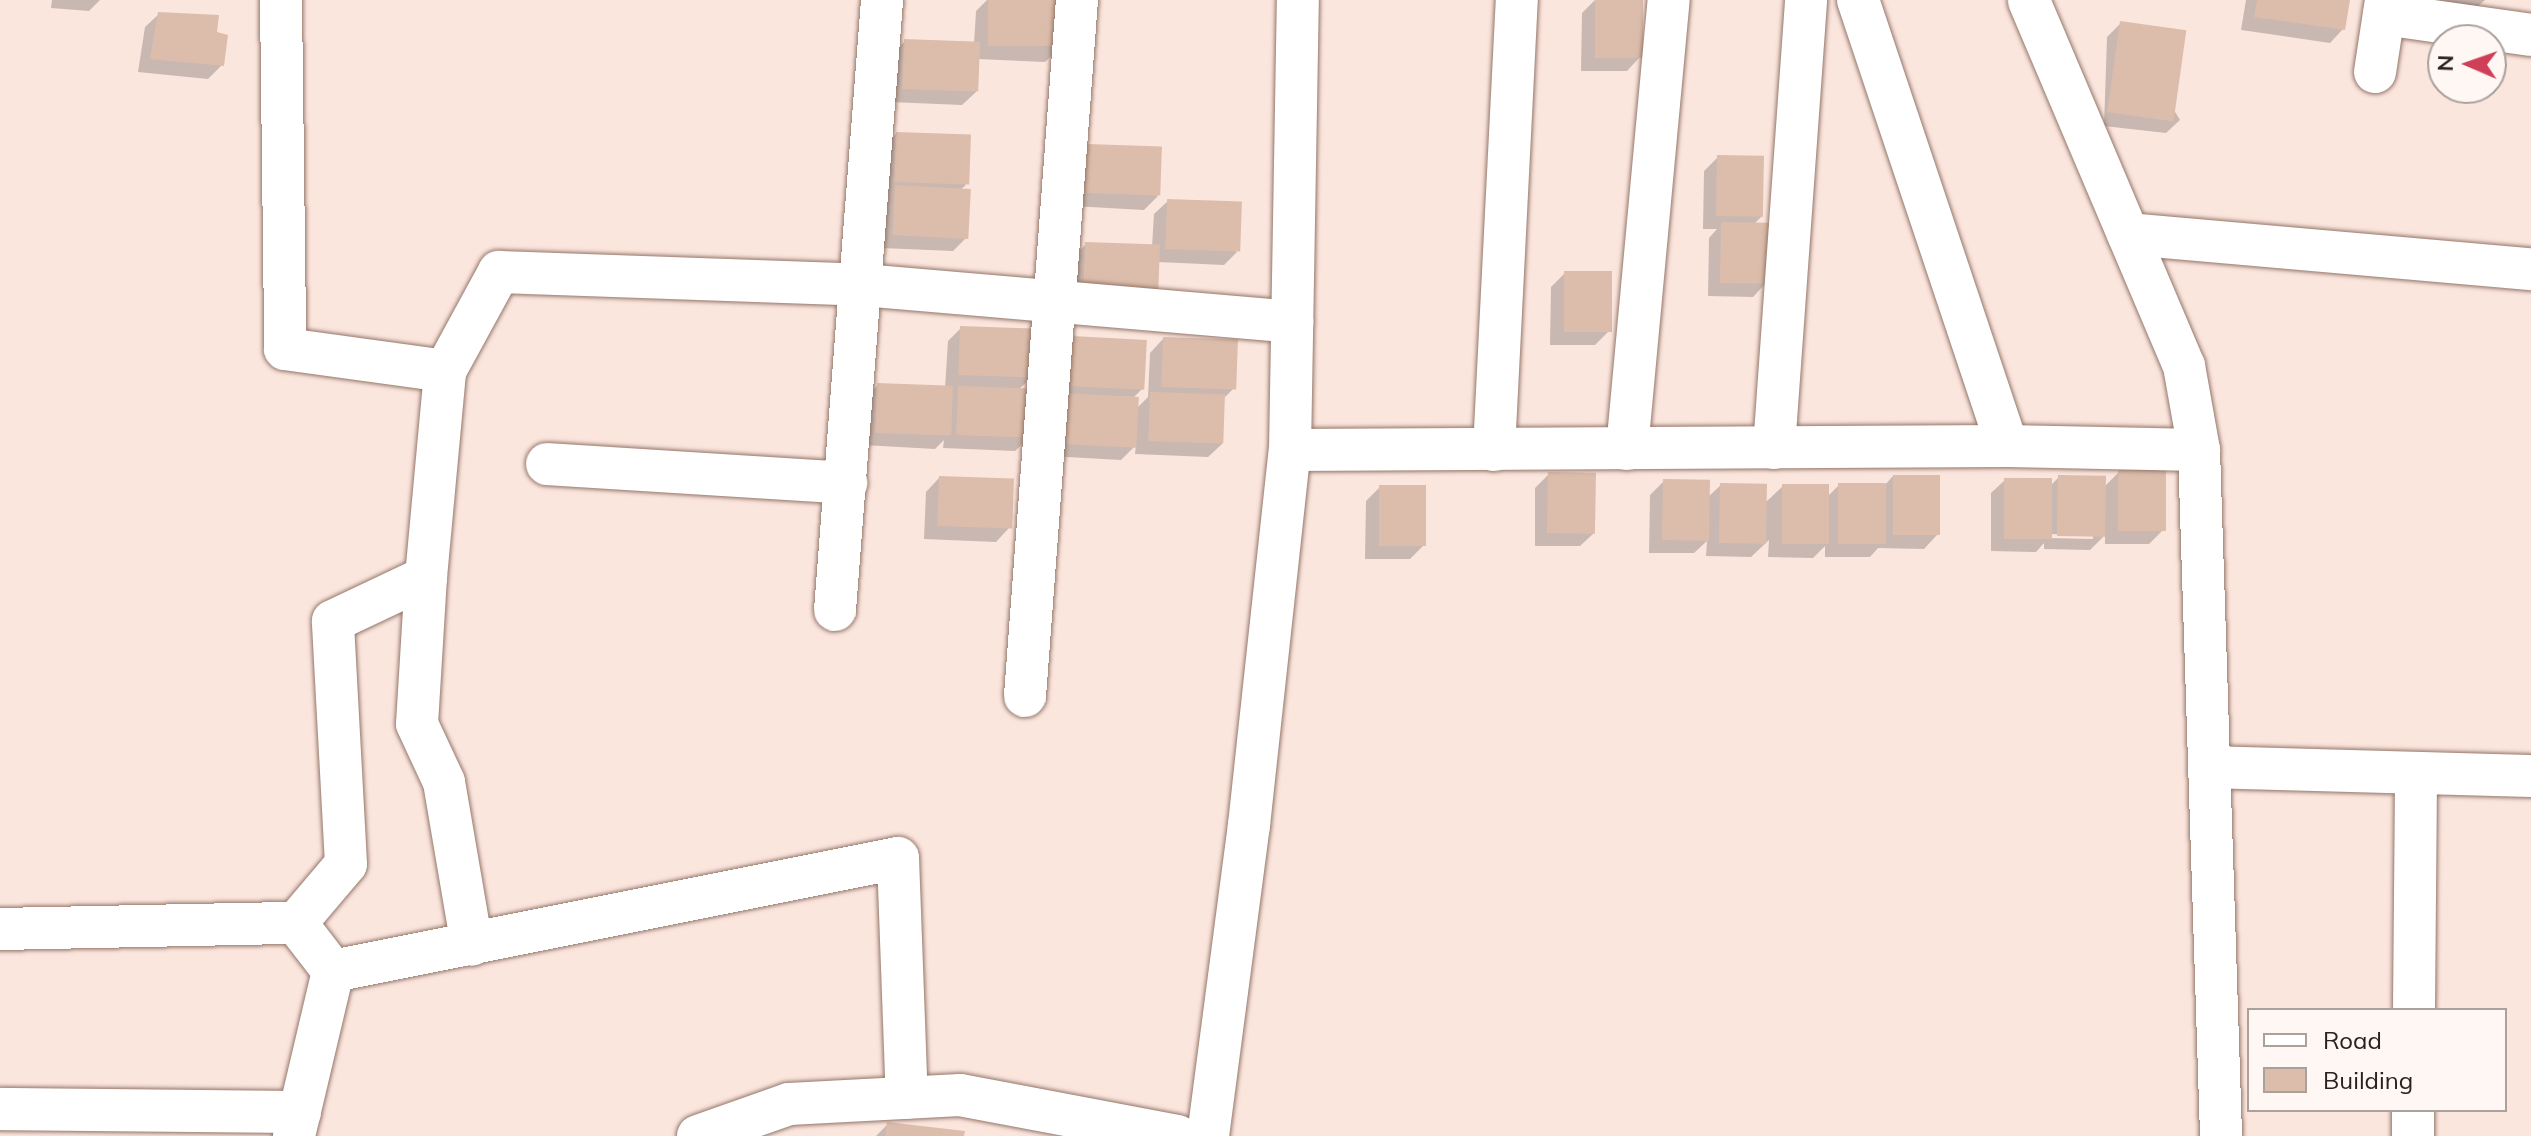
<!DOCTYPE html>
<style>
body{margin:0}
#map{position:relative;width:2531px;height:1136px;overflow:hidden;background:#fbe6de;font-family:Mulish,sans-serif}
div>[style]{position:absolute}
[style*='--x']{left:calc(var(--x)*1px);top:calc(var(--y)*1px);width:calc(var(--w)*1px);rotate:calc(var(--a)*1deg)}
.shadow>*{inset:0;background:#0003}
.building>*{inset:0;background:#dcbdac;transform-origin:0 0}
.roads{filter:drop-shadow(0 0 2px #947669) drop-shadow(0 0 2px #947669)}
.minor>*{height:42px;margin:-21px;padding:0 21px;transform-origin:21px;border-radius:21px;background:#fff}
span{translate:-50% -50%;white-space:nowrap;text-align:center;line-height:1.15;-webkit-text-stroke:6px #fef7f4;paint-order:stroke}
.legend{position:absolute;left:2247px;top:1008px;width:260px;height:104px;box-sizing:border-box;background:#fef7f4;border:2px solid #aaa19d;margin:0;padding:10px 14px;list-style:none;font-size:24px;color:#2d211b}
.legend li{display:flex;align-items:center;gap:16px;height:40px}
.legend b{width:40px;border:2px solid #aaa19d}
.north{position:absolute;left:2427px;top:24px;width:80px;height:80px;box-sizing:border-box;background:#fef7f4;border:2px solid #aaa19d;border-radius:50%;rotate:272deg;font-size:22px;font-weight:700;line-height:32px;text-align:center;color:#2d211b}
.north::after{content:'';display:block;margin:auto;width:28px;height:36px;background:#cf3f57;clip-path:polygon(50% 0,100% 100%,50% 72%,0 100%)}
</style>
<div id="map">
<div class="shadow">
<i style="clip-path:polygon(52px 0,100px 0,89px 11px,51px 8px)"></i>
<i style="clip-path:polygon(987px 0,1050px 0,1059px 48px,1045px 62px,977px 59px,976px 92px,962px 105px,890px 102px,891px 55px,905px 41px,974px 44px,976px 11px)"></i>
<i style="clip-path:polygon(1595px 0,1641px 0,1640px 57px,1627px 71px,1581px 71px,1582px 13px)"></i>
<i style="clip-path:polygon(2246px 0,2348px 0,2343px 29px,2330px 43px,2241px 30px)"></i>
<i style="clip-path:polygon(2389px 0,2485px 0,2473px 11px)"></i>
<i style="clip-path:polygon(159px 14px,214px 34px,222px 65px,208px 79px,138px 72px,145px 27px)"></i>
<i style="clip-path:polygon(2121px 23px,2180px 120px,2166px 133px,2104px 126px,2107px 37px)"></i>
<i style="clip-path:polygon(896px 134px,966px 185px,960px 190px,966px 238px,953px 251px,881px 248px,882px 201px,888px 195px,880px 194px,883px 147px)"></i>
<i style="clip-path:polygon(1718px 157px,1762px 216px,1753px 225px,1766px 283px,1753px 297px,1708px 296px,1709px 238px,1717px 229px,1703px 229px,1704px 171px)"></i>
<i style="clip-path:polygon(1074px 159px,1158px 196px,1144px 210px,1072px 206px)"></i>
<i style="clip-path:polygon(1168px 201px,1237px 252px,1224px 265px,1158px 262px,1070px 305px,1072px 258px,1086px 244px,1152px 247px,1154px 214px)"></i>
<i style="clip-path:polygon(1565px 273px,1609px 331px,1595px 345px,1550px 345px,1551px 287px)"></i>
<i style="clip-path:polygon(961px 328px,1031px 378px,1018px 390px,1029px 438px,1015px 451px,943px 448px,944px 440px,935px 449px,863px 445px,864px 398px,878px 385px,945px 388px,948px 341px)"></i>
<i style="clip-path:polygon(1163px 339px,1233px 389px,1223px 399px,1222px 444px,1208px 457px,1135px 454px,1136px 445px,1121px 460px,1049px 456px,1059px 352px,1142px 389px,1132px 399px,1137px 408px,1148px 397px,1150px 353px)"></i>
<i style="clip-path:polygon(evenodd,2119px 472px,2163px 530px,2149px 544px,2105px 544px,2105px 535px,2090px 550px,2044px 549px,2044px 543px,2036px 552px,1991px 551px,1991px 493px,2005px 480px,2050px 486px,2059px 477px,2104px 487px,2119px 472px,2047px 534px,2093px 535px,2093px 539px,2047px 538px,2047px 534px)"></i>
<i style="clip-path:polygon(1549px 474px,1594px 533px,1580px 546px,1535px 546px,1535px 488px)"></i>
<i style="clip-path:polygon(1893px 476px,1937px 535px,1924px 549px,1878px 548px,1870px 557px,1825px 557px,1825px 546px,1813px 558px,1768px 557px,1769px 540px,1751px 557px,1706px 556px,1707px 541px,1694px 553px,1649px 553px,1650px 495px,1664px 481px,1708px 497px,1721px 485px,1765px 503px,1783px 486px,1827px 497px,1839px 485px,1885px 485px)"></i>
<i style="clip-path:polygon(939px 478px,1009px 528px,996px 542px,924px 539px,926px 492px)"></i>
<i style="clip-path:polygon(1380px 487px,1424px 545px,1410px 559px,1365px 559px,1366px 501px)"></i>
<i style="clip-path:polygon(888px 1124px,962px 1136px,876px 1136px)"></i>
</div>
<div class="building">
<i style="left:988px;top:0;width:75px;height:46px"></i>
<i style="left:1595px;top:0;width:48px;height:58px"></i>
<i style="clip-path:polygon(2257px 0,2350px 0,2345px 30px,2254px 17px)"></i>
<i style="clip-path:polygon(158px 12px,219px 15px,217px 32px,228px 35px,224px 66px,150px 59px)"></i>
<i style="left:2120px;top:21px;width:67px;height:92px;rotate:8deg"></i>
<i style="left:904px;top:39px;width:76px;height:50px;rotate:2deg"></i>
<i style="left:896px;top:132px;width:75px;height:50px;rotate:2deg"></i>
<i style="left:1087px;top:144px;width:75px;height:49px;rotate:2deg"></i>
<i style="left:1717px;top:155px;width:47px;height:61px;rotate:1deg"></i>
<i style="left:895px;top:185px;width:76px;height:50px;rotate:3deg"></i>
<i style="left:1167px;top:199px;width:75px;height:50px;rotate:2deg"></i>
<i style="left:1721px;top:222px;width:48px;height:61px;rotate:1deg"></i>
<i style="left:1085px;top:242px;width:75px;height:50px;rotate:2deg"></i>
<i style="left:1564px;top:271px;width:48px;height:61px"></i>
<i style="left:960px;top:326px;width:75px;height:49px;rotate:2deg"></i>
<i style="left:1072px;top:336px;width:75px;height:50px;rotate:3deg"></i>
<i style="left:1163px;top:337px;width:75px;height:50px;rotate:2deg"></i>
<i style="left:877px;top:383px;width:76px;height:50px;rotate:2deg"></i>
<i style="left:958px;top:386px;width:75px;height:49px;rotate:2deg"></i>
<i style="left:1150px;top:392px;width:75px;height:49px;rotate:2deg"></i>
<i style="left:1064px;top:393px;width:75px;height:51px;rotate:3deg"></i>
<i style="left:2118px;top:470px;width:48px;height:61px"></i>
<i style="left:1548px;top:472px;width:48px;height:61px;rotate:1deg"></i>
<i style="left:1893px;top:475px;width:47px;height:60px"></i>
<i style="left:2058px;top:475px;width:48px;height:61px;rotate:1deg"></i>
<i style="left:939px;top:476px;width:75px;height:50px;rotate:2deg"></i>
<i style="left:2004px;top:478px;width:48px;height:61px"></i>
<i style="left:1663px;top:479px;width:47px;height:61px;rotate:1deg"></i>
<i style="left:1720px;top:483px;width:47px;height:60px;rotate:1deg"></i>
<i style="left:1838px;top:483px;width:48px;height:61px"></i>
<i style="left:1782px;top:484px;width:47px;height:60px"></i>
<i style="left:1379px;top:485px;width:47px;height:61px"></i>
<i style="clip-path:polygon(887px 1122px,965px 1131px,964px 1136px,885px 1136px)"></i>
</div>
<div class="roads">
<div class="minor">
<i style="--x:281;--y:0;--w:349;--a:89.3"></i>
<i style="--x:285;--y:349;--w:162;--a:7.8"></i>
<i style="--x:1858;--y:0;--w:470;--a:71.5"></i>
<i style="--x:2384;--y:14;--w:148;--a:8.1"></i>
<i style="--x:2375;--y:72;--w:73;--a:-81.3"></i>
<i style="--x:2128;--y:234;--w:405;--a:5"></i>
<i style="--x:1774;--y:448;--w:449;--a:-85.9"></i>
<i style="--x:1627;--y:449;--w:451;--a:-84.7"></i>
<i style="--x:1290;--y:450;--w:450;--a:-89"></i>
<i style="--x:1494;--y:450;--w:451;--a:-87.1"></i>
<i style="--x:2199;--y:450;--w:686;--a:88.16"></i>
<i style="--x:547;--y:464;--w:300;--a:3.6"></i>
<i style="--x:426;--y:577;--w:147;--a:93.5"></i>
<i style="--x:417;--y:724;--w:64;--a:65"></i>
<i style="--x:444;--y:782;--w:165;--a:80.3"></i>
<i style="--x:835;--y:610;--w:612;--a:-85.59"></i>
<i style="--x:1025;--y:696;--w:698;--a:-85.73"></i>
<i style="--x:2210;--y:767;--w:321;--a:1.6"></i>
<i style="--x:0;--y:929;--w:296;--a:-1.2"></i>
<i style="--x:333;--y:971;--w:576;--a:-11.31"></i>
<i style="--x:898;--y:858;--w:240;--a:87.9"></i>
<i style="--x:2414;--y:1010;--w:237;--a:-89.5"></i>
<i style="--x:0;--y:1109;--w:300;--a:0.6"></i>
<i style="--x:294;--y:1136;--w:170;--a:-76.7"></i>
<i style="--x:333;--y:971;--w:61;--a:-127.6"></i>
<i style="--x:296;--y:923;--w:77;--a:-49.7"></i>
<i style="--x:346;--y:864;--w:243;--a:-93.1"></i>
<i style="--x:333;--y:621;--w:103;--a:-25.3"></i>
<i style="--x:426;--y:577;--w:207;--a:-84.7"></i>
<i style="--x:445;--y:371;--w:113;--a:-61.4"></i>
<i style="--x:499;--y:272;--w:364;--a:2"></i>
<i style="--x:863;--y:285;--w:431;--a:4.9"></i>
<i style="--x:698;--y:1136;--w:96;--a:-19.4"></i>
<i style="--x:789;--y:1104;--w:171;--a:-3"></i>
<i style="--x:960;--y:1095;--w:222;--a:10.7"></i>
<i style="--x:1208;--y:1136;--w:314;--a:-82.5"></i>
<i style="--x:1249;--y:825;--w:377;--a:-83.8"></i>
<i style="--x:1290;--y:450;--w:717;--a:-0.32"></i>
<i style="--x:2007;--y:446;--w:192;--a:1.2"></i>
<i style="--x:2199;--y:450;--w:85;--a:-100.1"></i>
<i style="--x:2184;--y:366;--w:397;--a:-113"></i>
<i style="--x:2413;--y:1136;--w:26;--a:-90"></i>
</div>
</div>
<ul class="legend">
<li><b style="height:10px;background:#fff"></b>Road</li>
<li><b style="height:22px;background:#dcbdac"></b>Building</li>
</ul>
<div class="north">N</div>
</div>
